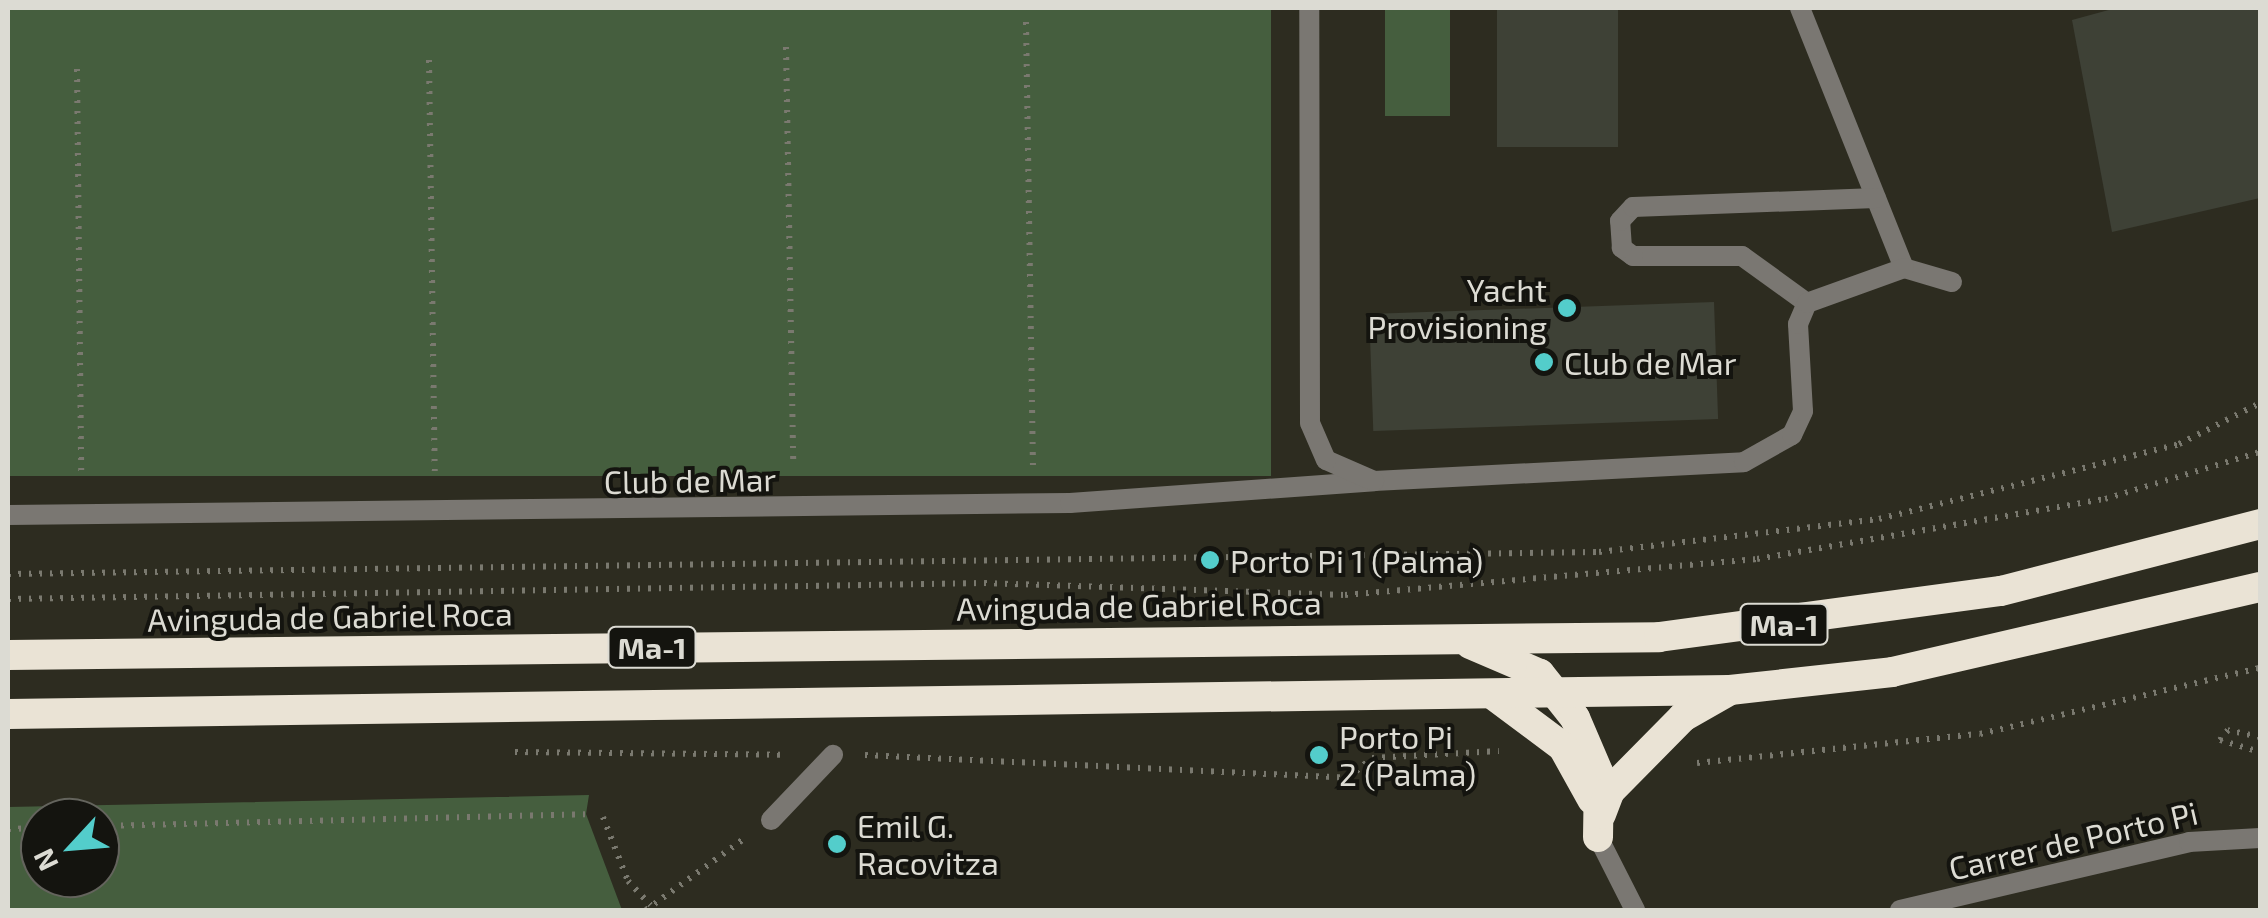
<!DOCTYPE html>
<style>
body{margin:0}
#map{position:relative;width:2268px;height:918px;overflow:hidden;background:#2d2c20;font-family:"Exo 2",sans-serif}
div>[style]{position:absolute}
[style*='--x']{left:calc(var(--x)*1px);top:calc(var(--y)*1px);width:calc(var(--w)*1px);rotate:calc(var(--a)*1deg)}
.water>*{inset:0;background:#455e3e;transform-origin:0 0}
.building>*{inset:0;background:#3e4136;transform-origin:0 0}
.path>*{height:6px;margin-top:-3px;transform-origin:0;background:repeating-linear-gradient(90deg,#7a796f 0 2.5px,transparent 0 10.5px)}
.lane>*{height:20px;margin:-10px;padding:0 10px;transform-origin:10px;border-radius:10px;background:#7a7772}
.street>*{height:20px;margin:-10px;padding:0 10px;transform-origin:10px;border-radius:10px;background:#7a7772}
.highway>*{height:30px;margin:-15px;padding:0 15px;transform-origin:15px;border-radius:15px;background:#eae3d5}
.dots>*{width:28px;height:28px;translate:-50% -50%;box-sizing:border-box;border:5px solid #14140f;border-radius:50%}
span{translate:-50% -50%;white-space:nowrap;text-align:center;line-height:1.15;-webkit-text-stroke:8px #14140f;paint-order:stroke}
.shield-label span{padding:2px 8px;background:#14140f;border:2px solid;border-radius:8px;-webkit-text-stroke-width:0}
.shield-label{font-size:30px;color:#dcdbd3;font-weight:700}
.poi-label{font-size:32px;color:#dcdbd3}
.right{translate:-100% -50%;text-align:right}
.left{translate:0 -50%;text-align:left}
.street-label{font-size:32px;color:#dcdbd3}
.frame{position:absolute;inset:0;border:10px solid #dcdbd3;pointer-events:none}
.north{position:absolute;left:20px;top:798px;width:100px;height:100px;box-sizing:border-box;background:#14140f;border:2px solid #64645d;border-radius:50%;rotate:244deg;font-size:28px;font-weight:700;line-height:40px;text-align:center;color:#dcdbd3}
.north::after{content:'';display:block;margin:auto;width:35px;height:45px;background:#53cdcb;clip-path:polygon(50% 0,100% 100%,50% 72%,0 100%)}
</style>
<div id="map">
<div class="water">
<i style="left:8px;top:8px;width:1263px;height:468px"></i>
<i style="left:1385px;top:8px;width:65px;height:108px"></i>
<i style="clip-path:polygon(evenodd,589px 795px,586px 814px,622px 910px,8px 910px,8px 807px,589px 795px,40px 818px,100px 818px,100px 878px,40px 878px,40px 818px)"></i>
</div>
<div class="building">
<i style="left:1497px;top:8px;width:121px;height:139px"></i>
<i style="clip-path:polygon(2116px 8px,2260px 8px,2260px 198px,2112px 232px,2072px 20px)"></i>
<i style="left:1714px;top:302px;width:117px;height:345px;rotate:88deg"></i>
</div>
<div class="path">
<i style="--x:1026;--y:22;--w:443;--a:89.1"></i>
<i style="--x:786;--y:47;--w:420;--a:89"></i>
<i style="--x:429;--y:60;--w:411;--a:89.2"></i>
<i style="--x:77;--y:69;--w:406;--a:89.4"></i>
<i style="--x:8;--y:574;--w:1591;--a:-0.79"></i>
<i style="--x:1599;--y:552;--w:282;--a:-6.7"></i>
<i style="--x:1879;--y:519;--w:309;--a:-14"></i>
<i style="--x:2179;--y:444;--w:91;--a:-26.8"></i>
<i style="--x:8;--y:599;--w:976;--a:-0.94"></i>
<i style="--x:984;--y:583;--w:361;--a:1.9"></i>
<i style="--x:1345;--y:595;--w:414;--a:-5"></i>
<i style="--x:1757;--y:559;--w:353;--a:-9.8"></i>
<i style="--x:2105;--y:499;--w:162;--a:-16.9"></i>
<i style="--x:2260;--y:737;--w:33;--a:-168"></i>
<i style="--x:2228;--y:730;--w:13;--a:129"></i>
<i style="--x:2220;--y:740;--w:42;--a:16.7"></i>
<i style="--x:515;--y:752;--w:268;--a:0.6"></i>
<i style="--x:865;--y:755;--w:484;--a:2.7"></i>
<i style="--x:1348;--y:778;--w:31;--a:-40"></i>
<i style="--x:1372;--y:758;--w:127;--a:-3.2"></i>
<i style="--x:1697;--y:763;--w:284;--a:-5.9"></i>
<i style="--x:1980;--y:734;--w:288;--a:-13.3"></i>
<i style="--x:603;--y:817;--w:69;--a:68.7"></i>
<i style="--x:628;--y:881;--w:33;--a:47"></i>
<i style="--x:100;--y:826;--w:486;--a:-1.4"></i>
<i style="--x:8;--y:829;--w:32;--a:-2"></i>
<i style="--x:646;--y:910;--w:122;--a:-36"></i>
</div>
<div class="lane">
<i style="--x:1800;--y:8;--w:280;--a:68.2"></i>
<i style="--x:1904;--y:268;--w:50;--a:16.3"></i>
<i style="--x:1807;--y:303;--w:80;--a:-144.1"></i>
<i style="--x:1742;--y:256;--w:109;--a:180"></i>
<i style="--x:1633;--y:256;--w:14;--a:-144"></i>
<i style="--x:1622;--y:248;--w:27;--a:-94"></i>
<i style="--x:1620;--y:221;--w:19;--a:-47"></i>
<i style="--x:1633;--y:207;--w:243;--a:-2.1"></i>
<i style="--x:1374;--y:481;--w:370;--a:-2.9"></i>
<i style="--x:1744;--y:462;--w:55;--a:-29.4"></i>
<i style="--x:1792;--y:435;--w:26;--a:-65"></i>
<i style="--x:1803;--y:411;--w:87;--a:-93.3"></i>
<i style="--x:1798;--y:324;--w:23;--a:-67"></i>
<i style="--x:1807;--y:303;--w:103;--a:-19.8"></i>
<i style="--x:8;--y:515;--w:1062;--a:-0.65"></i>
<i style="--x:1070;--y:503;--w:305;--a:-4.1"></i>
<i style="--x:1374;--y:481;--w:52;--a:-156.4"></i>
<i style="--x:1326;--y:460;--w:40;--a:-113.4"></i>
<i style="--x:1310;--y:423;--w:415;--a:-90.1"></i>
</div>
<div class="street">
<i style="--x:771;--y:820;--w:90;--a:-46.4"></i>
<i style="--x:1598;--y:837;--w:82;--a:63.1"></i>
<i style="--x:1900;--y:910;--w:297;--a:-13.2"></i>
<i style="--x:2189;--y:842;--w:71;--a:-3.2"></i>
</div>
<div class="highway">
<i style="--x:1470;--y:644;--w:76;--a:23.2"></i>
<i style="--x:1540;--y:674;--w:56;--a:51.5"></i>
<i style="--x:1575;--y:718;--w:61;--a:66.8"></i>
<i style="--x:1599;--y:774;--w:63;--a:90.9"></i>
<i style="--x:8;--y:655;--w:1651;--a:-0.62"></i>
<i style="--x:1659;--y:637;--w:345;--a:-7.7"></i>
<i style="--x:2001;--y:591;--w:268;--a:-14.5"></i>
<i style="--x:1496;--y:697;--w:84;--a:36.7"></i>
<i style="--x:1563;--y:747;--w:60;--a:60.9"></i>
<i style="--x:8;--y:714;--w:1722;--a:-0.8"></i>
<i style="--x:1730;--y:690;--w:163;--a:-6.3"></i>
<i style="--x:1892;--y:672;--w:378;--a:-13"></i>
<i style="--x:1601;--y:814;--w:25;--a:-69"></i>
<i style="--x:1610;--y:791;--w:104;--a:-45.4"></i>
<i style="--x:1683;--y:717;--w:51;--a:-29.6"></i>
</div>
<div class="dots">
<i style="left:1567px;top:308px;background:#53cdcb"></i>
<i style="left:1544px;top:362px;background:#53cdcb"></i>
<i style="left:1210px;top:560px;background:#53cdcb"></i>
<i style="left:1319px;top:755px;background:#53cdcb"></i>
<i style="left:837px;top:844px;background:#53cdcb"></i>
</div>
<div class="shield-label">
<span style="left:1784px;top:624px">Ma-1</span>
<span style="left:652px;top:647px">Ma-1</span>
</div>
<div class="poi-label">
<span class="right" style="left:1547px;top:308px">Yacht<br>Provisioning</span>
<span class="left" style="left:1564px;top:362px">Club de Mar</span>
<span class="left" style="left:1230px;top:560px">Porto Pi 1 (Palma)</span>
<span class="left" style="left:1339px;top:755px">Porto Pi<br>2 (Palma)</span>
<span class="left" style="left:857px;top:844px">Emil G.<br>Racovitza</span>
</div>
<div class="street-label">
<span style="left:690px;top:480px;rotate:-1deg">Club de Mar</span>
<span style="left:1139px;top:605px;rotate:-1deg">Avinguda de Gabriel Roca</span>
<span style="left:330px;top:616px;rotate:-1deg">Avinguda de Gabriel Roca</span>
<span style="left:2073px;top:840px;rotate:-13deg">Carrer de Porto Pi</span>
</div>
<div class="frame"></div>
<div class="north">N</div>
</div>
